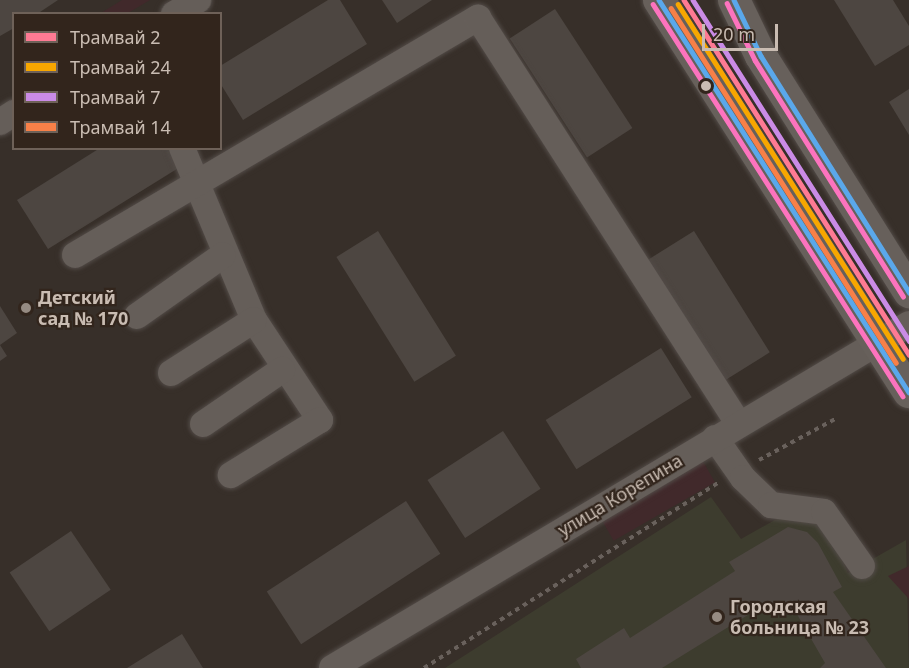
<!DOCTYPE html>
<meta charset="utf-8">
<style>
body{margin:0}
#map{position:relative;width:909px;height:668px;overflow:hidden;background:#372f29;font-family:"Noto Sans",sans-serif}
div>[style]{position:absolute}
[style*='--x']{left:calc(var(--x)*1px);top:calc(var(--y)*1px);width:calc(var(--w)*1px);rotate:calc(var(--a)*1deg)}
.medical>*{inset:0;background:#3d3c2e}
.green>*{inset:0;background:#41292b;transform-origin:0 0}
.building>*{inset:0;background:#4d4641;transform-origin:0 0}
.path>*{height:4px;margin-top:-2px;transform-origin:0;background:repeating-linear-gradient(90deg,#69615c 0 4.5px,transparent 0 9px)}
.roads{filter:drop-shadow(0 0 2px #524b47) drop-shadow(0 0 2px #524b47)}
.minor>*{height:26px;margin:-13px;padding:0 13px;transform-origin:13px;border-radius:13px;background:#655e59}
.major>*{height:32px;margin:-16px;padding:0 16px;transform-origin:16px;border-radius:16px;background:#67605b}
.bus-1>*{height:4.5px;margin:-2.25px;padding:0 2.25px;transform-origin:2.25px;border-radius:2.25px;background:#5aa8eb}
.bus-2>*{height:4.5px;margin:-2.25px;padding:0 2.25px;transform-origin:2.25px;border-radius:2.25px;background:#fc73be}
.tram-1>*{height:4.5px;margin:-2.25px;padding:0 2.25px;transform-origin:2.25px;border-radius:2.25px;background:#fe7a93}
.tram-2>*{height:4.5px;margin:-2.25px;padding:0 2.25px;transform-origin:2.25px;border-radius:2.25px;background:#f7a600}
.tram-3>*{height:4.5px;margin:-2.25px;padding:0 2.25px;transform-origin:2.25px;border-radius:2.25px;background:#ca8be6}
.tram-4>*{height:4.5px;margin:-2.25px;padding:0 2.25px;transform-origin:2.25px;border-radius:2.25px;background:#f78048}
.dots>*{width:16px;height:16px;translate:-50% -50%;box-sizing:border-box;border:3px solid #32251c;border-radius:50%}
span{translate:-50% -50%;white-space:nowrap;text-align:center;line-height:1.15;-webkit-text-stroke:4.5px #32251c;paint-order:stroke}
.poi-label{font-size:18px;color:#c9bcb2;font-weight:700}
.left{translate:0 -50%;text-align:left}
.street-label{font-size:18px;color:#c9bcb2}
.legend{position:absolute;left:12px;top:12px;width:210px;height:138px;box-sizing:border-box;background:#32251c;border:2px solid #6e6158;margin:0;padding:8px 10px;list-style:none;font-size:18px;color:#c9bcb2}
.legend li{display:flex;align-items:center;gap:12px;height:30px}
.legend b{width:30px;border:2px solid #6e6158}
.scale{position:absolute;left:702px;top:24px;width:76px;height:27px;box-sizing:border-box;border:3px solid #c9bcb2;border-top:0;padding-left:8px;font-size:18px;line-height:21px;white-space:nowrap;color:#c9bcb2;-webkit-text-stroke:4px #32251c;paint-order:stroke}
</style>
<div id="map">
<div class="medical">
<i style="clip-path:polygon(711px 497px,741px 539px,787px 513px,826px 524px,848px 573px,906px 540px,909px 668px,445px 668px)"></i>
</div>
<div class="green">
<i style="clip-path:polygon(122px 0,150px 0,128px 13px,101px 13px)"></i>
<i style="left:701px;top:458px;width:28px;height:117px;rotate:60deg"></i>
<i style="clip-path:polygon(909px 566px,909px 599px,888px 576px)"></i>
</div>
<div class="building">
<i style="clip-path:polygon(0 0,58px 0,37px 14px,14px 14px,14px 28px,0 36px)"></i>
<i style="clip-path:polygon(328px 0,340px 0,367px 44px,243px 120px,220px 83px,220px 66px)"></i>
<i style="clip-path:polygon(382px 0,432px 0,397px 23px)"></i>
<i style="clip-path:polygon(834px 0,893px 0,909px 26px,909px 45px,875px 66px)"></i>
<i style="left:555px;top:9px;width:142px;height:54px;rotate:57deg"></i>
<i style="clip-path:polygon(909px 89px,909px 135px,889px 102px)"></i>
<i style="clip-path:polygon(100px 148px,169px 148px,180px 167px,48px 249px,17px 200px)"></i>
<i style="left:378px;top:231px;width:147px;height:49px;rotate:58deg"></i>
<i style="left:694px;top:231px;width:143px;height:56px;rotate:58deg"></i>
<i style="clip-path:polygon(0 306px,17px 333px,0 345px)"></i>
<i style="clip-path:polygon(0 345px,7px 356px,0 361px)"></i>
<i style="left:661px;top:348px;width:58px;height:136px;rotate:58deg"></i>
<i style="left:503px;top:431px;width:69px;height:90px;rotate:57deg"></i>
<i style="left:406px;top:501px;width:63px;height:166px;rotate:57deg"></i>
<i style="clip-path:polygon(788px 527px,807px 532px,818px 543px,842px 587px,833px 592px,886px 668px,820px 668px,825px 663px,794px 609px,784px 615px,764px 605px,662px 668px,581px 668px,576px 659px,624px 628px,630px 638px,735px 571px,729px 562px)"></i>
<i style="left:71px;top:531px;width:71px;height:74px;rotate:56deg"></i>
<i style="clip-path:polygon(182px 634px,203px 668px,127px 668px)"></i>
</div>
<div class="path">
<i style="--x:759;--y:460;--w:86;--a:-28.3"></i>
<i style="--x:424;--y:668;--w:347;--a:-32.2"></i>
</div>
<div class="roads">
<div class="minor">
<i style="--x:174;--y:14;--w:28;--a:-30"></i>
<i style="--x:0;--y:122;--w:17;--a:-33"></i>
<i style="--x:182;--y:148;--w:186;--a:67.3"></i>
<i style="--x:254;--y:320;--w:120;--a:56.6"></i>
<i style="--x:320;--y:420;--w:105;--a:148.3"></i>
<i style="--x:75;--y:255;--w:468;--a:-30.5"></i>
<i style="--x:478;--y:18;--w:483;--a:57.3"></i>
<i style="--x:137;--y:316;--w:105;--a:-35.3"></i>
<i style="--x:171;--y:373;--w:98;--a:-32.6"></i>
<i style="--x:203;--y:424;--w:96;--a:-34.4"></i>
<i style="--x:715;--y:438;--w:49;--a:55"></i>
<i style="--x:743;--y:478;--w:39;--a:44"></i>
<i style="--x:771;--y:505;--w:53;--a:7.5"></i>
<i style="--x:824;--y:512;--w:66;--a:54.9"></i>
<i style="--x:332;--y:668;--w:672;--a:-30.8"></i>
</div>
<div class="major">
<i style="--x:659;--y:0;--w:465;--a:57.5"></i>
<i style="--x:734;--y:0;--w:62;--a:64.3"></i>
<i style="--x:761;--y:56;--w:279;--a:57.9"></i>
</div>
</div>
<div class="bus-1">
<i style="--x:659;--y:0;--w:465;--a:57.5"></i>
<i style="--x:734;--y:0;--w:62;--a:64.3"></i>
<i style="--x:761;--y:56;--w:279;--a:57.9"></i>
</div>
<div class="bus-2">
<i style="--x:727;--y:3;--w:64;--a:63.8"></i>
<i style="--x:755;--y:60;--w:279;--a:57.9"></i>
<i style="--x:653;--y:4;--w:465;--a:57.5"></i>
</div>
<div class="tram-1">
<i style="--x:684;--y:0;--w:420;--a:57.6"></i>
</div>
<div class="tram-2">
<i style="--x:678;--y:4;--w:420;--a:57.6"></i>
</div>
<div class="tram-3">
<i style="--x:693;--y:0;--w:404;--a:57.6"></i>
</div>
<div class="tram-4">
<i style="--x:671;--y:8;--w:420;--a:57.6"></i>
</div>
<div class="dots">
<i style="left:706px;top:86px;background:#c9bcb2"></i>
<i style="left:26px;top:308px;background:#968b82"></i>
<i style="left:717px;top:617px;background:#968b82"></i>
</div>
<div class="poi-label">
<span class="left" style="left:38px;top:308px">Детский<br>сад № 170</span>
<span class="left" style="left:730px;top:617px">Городская<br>больница № 23</span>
</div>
<div class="street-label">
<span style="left:620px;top:495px;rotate:-31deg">улица Корепина</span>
</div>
<ul class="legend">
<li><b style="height:8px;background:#fe7a93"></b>Трамвай 2</li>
<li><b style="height:8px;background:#f7a600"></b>Трамвай 24</li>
<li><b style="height:8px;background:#ca8be6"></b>Трамвай 7</li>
<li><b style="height:8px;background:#f78048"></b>Трамвай 14</li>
</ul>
<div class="scale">20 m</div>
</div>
